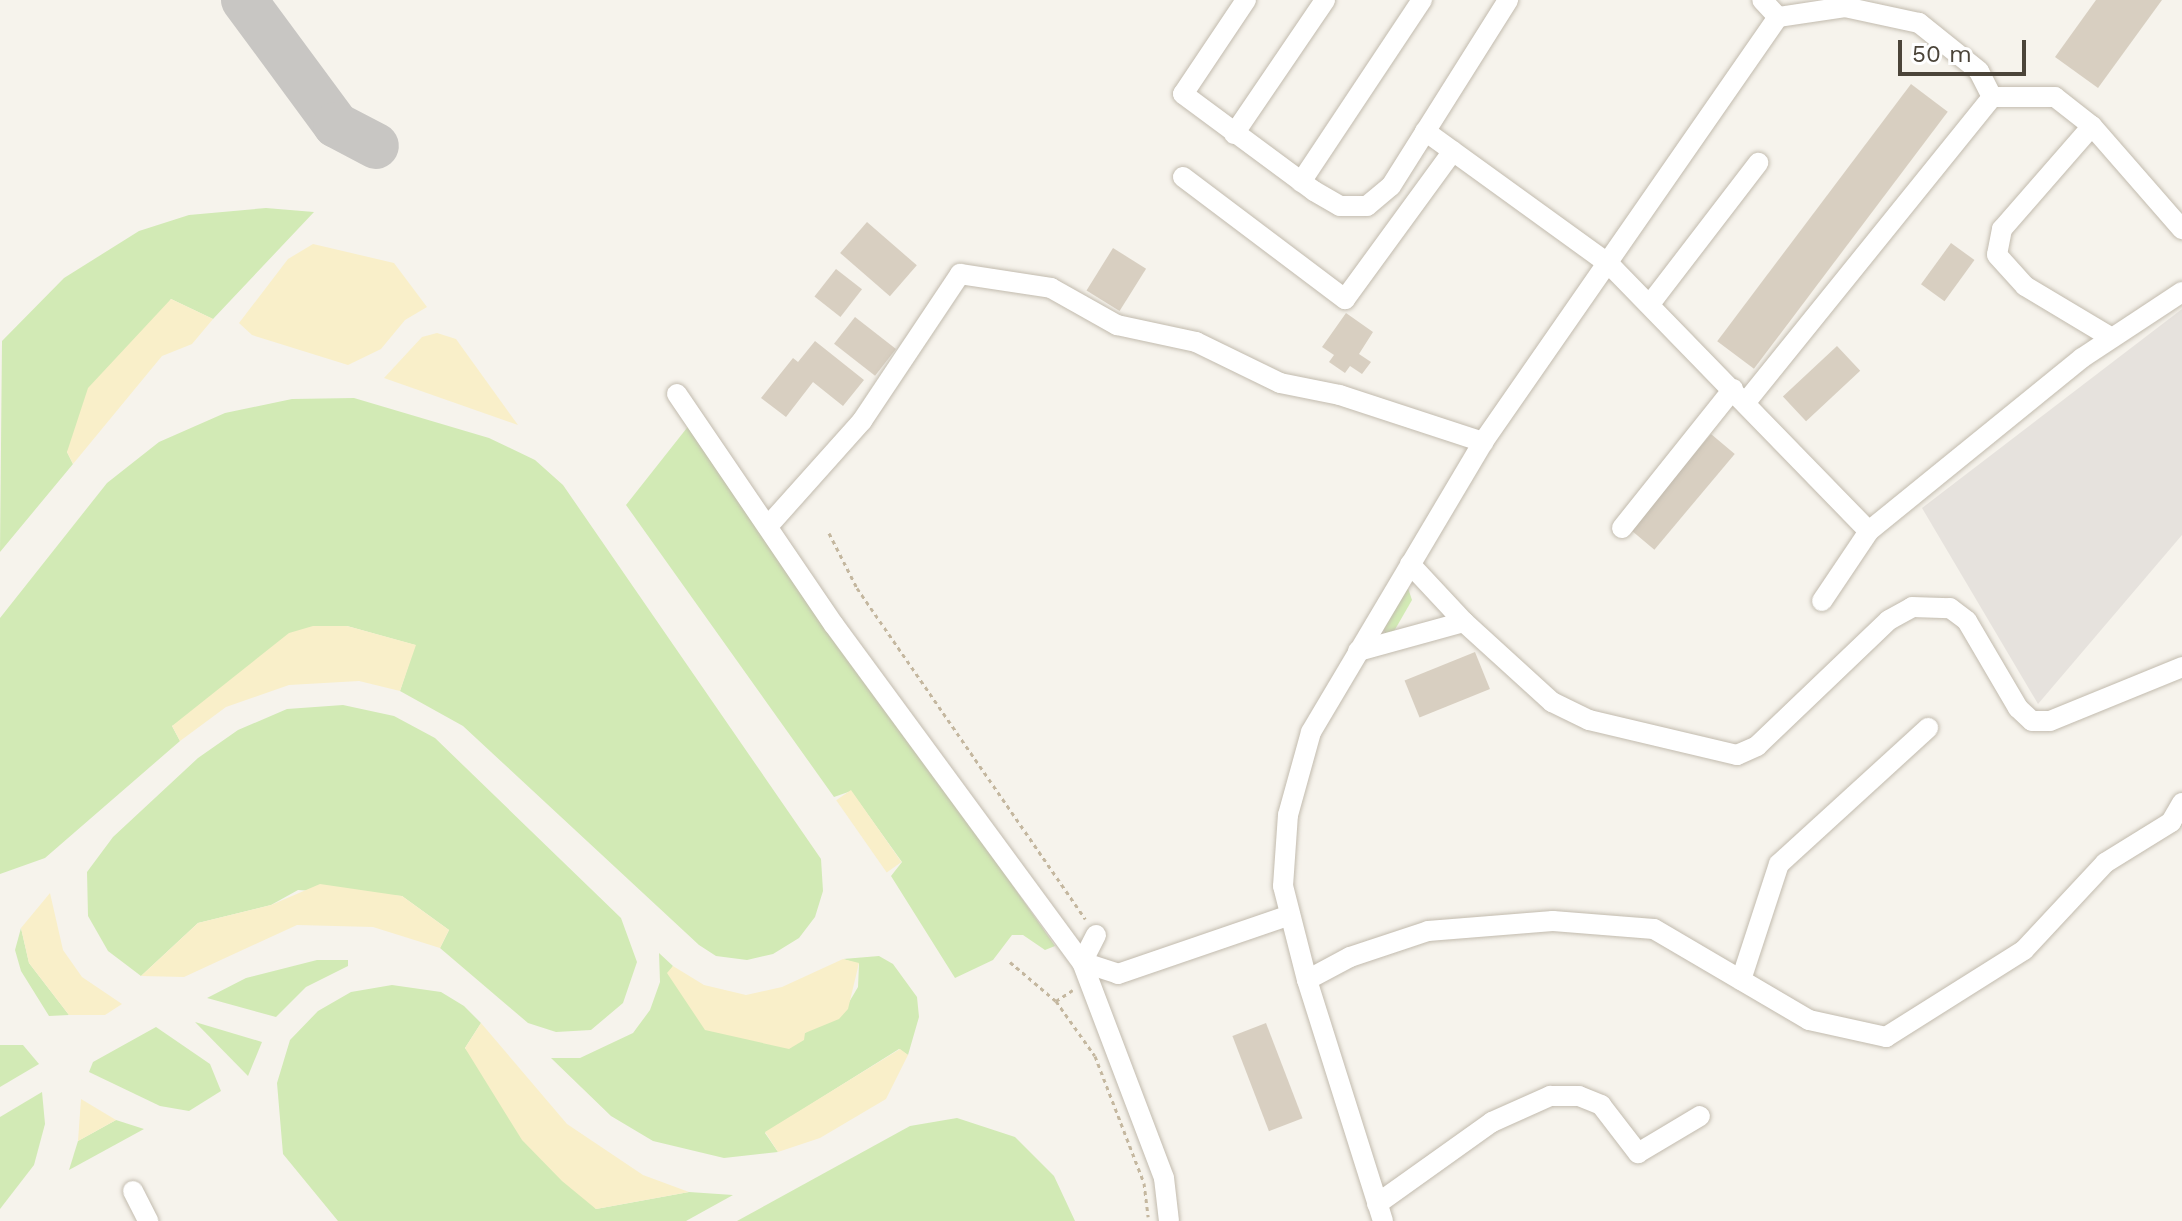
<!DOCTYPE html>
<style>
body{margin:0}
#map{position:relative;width:2182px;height:1221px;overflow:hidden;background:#f6f3ec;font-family:"Work Sans",sans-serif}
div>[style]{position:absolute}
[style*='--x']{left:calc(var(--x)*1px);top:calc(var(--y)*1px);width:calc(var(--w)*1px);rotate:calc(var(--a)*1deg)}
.industrial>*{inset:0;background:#e6e2dd}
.green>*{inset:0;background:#d2eab5}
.sand>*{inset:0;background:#f9efc9;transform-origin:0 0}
.taxiway>*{height:46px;margin:-23px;padding:0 23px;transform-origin:23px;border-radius:23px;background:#c8c6c3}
.building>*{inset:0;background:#d8cfc1;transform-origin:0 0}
.path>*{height:3px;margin-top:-1.5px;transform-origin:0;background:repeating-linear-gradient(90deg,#c4b79f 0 4px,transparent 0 8px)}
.roads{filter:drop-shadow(0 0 2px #c2bbae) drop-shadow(0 0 2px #c2bbae)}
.minor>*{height:20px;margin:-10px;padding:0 10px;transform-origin:10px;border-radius:10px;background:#fff}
span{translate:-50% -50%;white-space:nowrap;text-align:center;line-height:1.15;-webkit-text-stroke:8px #fff;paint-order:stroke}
.scale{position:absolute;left:1898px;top:40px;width:128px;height:36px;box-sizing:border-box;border:4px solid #4b4439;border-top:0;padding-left:10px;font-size:24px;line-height:28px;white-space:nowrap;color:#4b4439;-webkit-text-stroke:6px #fff;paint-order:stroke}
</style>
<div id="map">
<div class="industrial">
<i style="clip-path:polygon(2182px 309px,2182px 535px,2038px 704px,1922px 508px)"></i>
</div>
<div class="green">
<i style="clip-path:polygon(266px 208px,314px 212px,213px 319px,171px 299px,67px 452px,73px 464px,0 552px,2px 341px,64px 278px,139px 231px,189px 215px)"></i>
<i style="clip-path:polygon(354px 398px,489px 438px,535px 460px,563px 485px,821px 859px,823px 891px,815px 917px,799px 938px,773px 954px,747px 960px,716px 956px,699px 945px,463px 726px,400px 691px,415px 645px,347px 626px,172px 726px,180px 741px,45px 858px,0 874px,0 618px,107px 483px,159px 442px,225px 413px,292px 399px)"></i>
<i style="clip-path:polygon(690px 424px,1055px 946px,1045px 950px,1023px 935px,1012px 935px,993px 960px,955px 978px,891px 876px,902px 862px,851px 791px,834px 797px,626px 505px)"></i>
<i style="clip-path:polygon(1408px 588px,1412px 600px,1393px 633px,1386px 635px,1382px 627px)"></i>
<i style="clip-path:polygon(343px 705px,394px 716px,435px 738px,621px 918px,637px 962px,623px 1003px,591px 1030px,556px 1032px,528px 1023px,440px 948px,449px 930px,402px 896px,298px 890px,271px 905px,198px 923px,141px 976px,108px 951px,88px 916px,87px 872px,113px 837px,198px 758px,238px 730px,287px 709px)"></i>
<i style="clip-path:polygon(21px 928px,29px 963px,69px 1015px,49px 1016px,21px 971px,15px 950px)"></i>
<i style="clip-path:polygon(659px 953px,673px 966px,668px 974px,805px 1033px,848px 1004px,858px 987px,859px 964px,843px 959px,879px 956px,893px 964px,917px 997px,919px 1017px,908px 1055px,899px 1049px,765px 1133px,778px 1152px,724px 1158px,653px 1141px,611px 1116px,551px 1058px,580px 1058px,633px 1033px,650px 1010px,660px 982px)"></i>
<i style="clip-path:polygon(317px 960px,348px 960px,348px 966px,306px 987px,276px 1017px,207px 998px,246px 978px)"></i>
<i style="clip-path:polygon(392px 985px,441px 992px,464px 1006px,481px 1023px,465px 1048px,596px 1209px,689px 1192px,733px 1195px,686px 1221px,338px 1221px,283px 1154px,277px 1083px,290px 1040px,318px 1011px,351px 992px)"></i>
<i style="clip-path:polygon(195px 1022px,262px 1042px,248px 1076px)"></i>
<i style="clip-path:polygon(156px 1027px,210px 1064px,221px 1091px,189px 1111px,160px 1106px,89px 1072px,93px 1062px)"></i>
<i style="clip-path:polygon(0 1045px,23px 1045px,39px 1064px,0 1087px)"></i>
<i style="clip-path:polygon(42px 1092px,45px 1124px,34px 1165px,0 1209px,0 1117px)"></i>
<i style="clip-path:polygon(957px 1118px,1015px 1137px,1054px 1176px,1075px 1221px,737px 1221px,910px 1126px)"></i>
<i style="clip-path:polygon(116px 1120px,144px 1129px,69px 1170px,78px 1141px)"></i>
</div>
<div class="sand">
<i style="clip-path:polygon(313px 244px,394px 263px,427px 307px,405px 320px,381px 349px,348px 365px,252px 335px,239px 323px,288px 259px)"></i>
<i style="clip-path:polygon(171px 299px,213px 319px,192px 344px,162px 356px,73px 464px,67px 452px,88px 388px)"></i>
<i style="clip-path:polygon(437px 333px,456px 339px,518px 425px,384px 378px,422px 337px)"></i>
<i style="clip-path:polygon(313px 626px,347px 626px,416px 645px,400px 691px,359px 681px,289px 685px,226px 707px,180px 741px,172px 726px,289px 633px)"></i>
<i style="left:851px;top:790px;width:88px;height:18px;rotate:55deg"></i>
<i style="clip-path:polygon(320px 884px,402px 896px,449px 930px,440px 948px,373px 927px,297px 925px,184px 977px,141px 976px,198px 923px,271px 905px)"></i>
<i style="clip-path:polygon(50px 893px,63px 950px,82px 977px,122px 1004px,105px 1015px,69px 1015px,29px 963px,21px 928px)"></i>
<i style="clip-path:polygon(843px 959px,859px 963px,848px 1009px,839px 1019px,805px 1033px,804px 1040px,789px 1049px,705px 1030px,667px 973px,673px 966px,704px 985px,746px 995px,782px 987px)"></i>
<i style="clip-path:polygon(481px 1023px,567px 1124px,643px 1175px,689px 1192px,596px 1209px,562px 1181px,522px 1140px,465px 1048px)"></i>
<i style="clip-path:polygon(900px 1049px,908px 1055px,886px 1099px,820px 1138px,778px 1152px,765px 1132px)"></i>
<i style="clip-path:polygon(81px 1099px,116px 1120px,78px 1141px)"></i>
</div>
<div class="taxiway">
<i style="--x:244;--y:0;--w:155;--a:53.6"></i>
<i style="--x:336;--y:125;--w:45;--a:27.7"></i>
</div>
<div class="building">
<i style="clip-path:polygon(2096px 0,2162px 0,2098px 88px,2055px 57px)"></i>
<i style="left:1911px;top:84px;width:46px;height:322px;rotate:37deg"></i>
<i style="left:867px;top:222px;width:66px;height:41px;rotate:41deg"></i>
<i style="left:1951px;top:243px;width:29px;height:51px;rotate:36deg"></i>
<i style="left:1113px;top:248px;width:39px;height:50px;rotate:32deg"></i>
<i style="left:836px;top:269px;width:33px;height:35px;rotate:38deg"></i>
<i style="clip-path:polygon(1346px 313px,1373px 332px,1359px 354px,1371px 362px,1362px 374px,1350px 366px,1345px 373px,1329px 362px,1334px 355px,1322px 347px)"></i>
<i style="left:855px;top:317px;width:52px;height:34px;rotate:38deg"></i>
<i style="clip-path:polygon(815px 341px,864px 380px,843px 406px,813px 382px,786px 417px,761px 398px,793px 358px,798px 362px)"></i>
<i style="left:1837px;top:346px;width:34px;height:74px;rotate:47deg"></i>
<i style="left:1711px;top:434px;width:31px;height:125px;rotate:40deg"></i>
<i style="left:1475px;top:652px;width:40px;height:76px;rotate:68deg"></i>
<i style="left:1266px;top:1023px;width:102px;height:36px;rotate:69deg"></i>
</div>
<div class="path">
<i style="--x:829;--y:533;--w:62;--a:63"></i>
<i style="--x:857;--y:588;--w:402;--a:55.4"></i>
<i style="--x:1010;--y:962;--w:60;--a:40.3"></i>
<i style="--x:1056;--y:1001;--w:67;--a:54.7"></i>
<i style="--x:1095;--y:1056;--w:136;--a:68.9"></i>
<i style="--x:1144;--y:1183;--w:34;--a:83"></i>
<i style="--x:1056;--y:1001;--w:20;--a:-33"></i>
</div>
<div class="roads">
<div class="minor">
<i style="--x:1246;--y:0;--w:113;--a:123.8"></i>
<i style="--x:1183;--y:94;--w:163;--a:36.5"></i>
<i style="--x:1314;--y:191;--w:30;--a:30"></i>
<i style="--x:1340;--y:206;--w:27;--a:0"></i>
<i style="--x:1367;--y:206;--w:31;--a:-40"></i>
<i style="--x:1391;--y:186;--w:220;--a:-57.8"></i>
<i style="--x:1992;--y:97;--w:63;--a:0"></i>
<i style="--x:2055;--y:97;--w:47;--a:38.1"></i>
<i style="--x:2092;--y:126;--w:137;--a:48.9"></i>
<i style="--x:2092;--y:126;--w:137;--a:131.1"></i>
<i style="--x:2002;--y:229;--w:26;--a:101"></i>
<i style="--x:1997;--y:255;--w:42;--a:47.9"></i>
<i style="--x:2025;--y:286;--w:101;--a:30.9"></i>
<i style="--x:1425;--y:131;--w:228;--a:35.9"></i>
<i style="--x:1610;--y:265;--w:371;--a:45.8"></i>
<i style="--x:1234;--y:134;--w:162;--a:-55.8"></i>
<i style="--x:1183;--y:177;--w:203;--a:37"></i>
<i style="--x:1345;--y:299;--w:183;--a:-53.9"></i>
<i style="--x:1301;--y:182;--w:219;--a:-56.4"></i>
<i style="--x:1650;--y:304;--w:178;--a:-52.5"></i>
<i style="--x:677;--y:394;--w:279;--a:55.8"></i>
<i style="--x:834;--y:625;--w:418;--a:53.7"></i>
<i style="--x:1082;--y:962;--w:231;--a:69.2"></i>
<i style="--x:1164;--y:1178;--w:43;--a:83.4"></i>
<i style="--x:1746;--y:402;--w:392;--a:-51.1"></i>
<i style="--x:1992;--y:97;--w:29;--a:-117"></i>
<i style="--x:1979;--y:71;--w:77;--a:-141.3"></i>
<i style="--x:1919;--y:23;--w:76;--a:-167.8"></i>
<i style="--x:1845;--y:7;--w:68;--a:171.5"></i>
<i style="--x:769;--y:525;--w:140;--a:-48.2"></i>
<i style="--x:862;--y:421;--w:177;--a:-56.3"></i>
<i style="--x:960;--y:274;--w:92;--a:8.7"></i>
<i style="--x:1051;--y:288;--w:76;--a:29.3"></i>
<i style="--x:1117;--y:325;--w:81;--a:12.1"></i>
<i style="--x:1196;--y:342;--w:93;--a:26"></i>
<i style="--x:1280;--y:383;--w:61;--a:11.3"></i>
<i style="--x:1340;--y:395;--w:151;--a:18.2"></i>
<i style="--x:1622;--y:528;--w:178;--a:-51.4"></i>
<i style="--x:1410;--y:564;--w:79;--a:47"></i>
<i style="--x:1464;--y:622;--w:119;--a:42.3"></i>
<i style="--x:1552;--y:702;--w:41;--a:25.9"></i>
<i style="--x:1589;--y:720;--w:152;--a:13.3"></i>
<i style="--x:1737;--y:755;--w:22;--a:-24"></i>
<i style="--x:1757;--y:746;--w:182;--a:-43.7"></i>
<i style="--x:1889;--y:620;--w:26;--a:-29"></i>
<i style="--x:1912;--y:607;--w:38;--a:2"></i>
<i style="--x:1950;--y:608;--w:21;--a:37"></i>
<i style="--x:1967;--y:621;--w:101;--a:59.6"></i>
<i style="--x:2018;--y:708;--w:19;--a:43"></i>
<i style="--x:2032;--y:721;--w:18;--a:0"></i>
<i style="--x:2050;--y:721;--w:143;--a:-22.2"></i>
<i style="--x:1822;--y:601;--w:84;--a:-56.1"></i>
<i style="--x:1869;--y:531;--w:274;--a:-39.1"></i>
<i style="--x:2082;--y:358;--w:120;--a:-33.4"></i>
<i style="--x:1358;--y:651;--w:110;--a:-15.3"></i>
<i style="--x:1096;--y:935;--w:30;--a:117"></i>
<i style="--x:1082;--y:962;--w:38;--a:18"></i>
<i style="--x:1118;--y:974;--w:182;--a:-18.9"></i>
<i style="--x:1307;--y:980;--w:97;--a:-104.3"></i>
<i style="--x:1283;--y:886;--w:71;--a:-86"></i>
<i style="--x:1288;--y:815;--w:86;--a:-74.5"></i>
<i style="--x:1311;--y:732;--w:337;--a:-59.3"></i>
<i style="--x:1483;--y:442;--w:517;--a:-55.23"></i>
<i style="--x:1778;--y:17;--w:23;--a:-133"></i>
<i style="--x:1741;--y:980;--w:122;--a:-71.9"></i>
<i style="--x:1779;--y:864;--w:202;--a:-42.4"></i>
<i style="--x:133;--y:1191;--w:34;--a:63"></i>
<i style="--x:1377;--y:1204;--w:141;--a:-35.5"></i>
<i style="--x:1492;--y:1122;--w:64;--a:-24.1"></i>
<i style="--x:1550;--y:1096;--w:29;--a:0"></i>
<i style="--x:1579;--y:1096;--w:24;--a:22"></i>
<i style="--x:1601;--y:1105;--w:61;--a:52.4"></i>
<i style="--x:1638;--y:1153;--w:72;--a:-30.8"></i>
<i style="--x:1383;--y:1221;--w:253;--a:-107.5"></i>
<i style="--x:1307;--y:980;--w:49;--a:-28.1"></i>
<i style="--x:1350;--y:957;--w:82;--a:-18.4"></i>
<i style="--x:1428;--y:931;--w:125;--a:-4.6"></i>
<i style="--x:1553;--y:921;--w:101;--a:4.5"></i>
<i style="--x:1654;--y:929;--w:180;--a:30.4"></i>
<i style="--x:1809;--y:1020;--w:79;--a:12.4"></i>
<i style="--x:1886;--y:1037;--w:163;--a:-32.2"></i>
<i style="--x:2024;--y:950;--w:119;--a:-47"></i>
<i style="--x:2105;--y:863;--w:78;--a:-31.8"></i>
<i style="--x:2171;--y:822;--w:22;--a:-60"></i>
</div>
</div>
<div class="scale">50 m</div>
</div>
